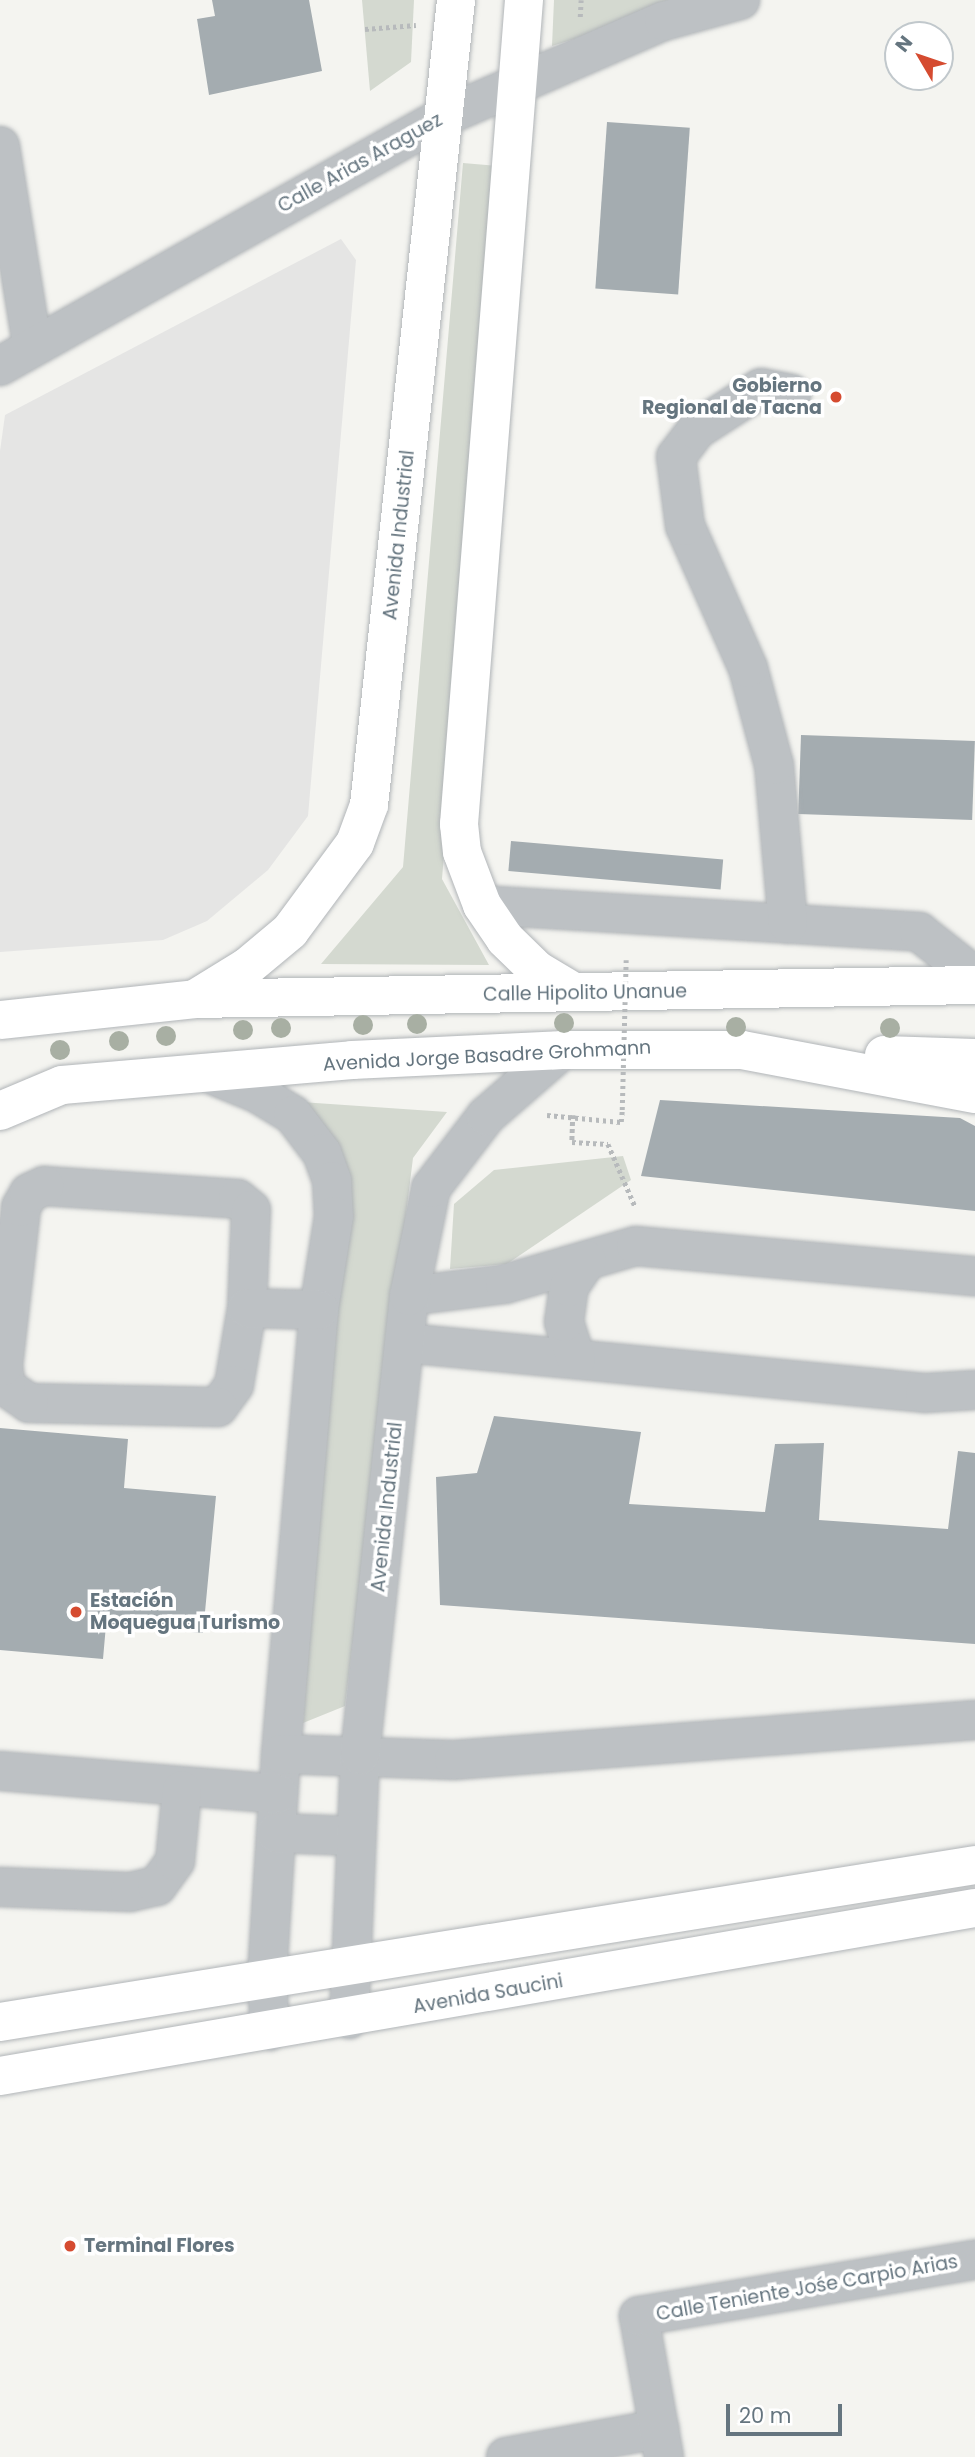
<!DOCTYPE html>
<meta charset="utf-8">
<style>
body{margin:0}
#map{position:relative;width:975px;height:2457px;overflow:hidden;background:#f4f4f0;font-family:Poppins,sans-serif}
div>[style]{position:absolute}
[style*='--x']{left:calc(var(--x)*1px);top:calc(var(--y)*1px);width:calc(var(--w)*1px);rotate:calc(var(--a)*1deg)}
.built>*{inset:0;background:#e5e5e4}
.green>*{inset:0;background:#d4d9d0}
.building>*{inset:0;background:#a4acb0;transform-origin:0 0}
.path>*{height:4.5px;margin-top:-2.25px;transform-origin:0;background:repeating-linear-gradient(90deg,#b7babc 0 3.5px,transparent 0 7px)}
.roads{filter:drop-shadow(0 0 2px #b1b5b8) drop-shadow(0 0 2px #b1b5b8)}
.minor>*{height:38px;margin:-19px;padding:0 19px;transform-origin:19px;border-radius:19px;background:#bdc1c4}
.major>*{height:38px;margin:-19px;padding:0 19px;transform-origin:19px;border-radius:19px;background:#fff}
.highway>*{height:38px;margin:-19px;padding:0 19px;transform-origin:19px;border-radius:19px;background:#fff}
.path-bridge>*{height:4.5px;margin-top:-2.25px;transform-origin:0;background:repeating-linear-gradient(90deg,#b7babc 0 3.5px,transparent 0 7px)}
.trees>*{width:20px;height:20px;margin:-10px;border-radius:50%;background:#a8afa3}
.dots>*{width:19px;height:19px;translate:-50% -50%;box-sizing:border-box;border:4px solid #fff;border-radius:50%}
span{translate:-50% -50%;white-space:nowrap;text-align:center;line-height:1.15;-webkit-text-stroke:7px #fff;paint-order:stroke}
.street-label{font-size:19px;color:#65757f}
.poi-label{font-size:19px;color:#65757f;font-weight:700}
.right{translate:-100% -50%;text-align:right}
.left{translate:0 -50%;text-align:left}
.north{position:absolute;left:884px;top:21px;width:70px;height:70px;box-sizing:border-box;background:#fff;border:2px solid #c1c8cc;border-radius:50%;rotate:309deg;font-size:19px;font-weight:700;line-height:28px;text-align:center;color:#65757f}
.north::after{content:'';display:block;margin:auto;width:24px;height:32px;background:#d54b30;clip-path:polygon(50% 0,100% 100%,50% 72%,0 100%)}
.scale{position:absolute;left:726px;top:2404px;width:116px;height:32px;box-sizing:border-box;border:4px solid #65757f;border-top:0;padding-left:9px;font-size:21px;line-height:24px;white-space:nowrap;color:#65757f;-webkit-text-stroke:5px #fff;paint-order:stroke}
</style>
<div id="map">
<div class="built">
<i style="clip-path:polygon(341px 239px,356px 260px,308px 816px,268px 870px,207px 921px,163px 940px,0 952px,0 451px,5px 415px)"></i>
</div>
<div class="green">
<i style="clip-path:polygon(362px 0,414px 0,411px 62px,370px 91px)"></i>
<i style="clip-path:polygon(554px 0,699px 0,552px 46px)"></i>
<i style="clip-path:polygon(463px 163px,498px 166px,442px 879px,489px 965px,321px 964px,403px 867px)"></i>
<i style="clip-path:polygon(301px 1102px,447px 1112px,413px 1158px,345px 1706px,303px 1723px,343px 1177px)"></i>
<i style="clip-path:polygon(623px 1156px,631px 1180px,507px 1264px,450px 1269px,454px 1204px,494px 1170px)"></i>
</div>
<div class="building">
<i style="clip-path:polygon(212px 0,309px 0,322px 71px,209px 95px,197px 19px,215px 16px)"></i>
<i style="left:607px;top:122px;width:83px;height:167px;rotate:4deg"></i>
<i style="left:801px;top:735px;width:174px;height:79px;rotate:2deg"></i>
<i style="left:511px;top:841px;width:213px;height:30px;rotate:5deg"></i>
<i style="clip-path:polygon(660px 1100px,960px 1118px,975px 1126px,975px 1211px,641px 1176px)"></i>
<i style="clip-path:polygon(494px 1416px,641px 1432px,629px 1504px,765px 1512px,775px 1444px,824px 1443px,819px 1520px,948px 1529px,958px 1451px,975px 1453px,975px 1644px,440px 1605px,436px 1477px,477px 1473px)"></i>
<i style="clip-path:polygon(0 1428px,128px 1439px,124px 1488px,216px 1496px,203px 1633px,106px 1625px,103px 1659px,0 1650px)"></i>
</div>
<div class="path">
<i style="--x:580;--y:17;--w:17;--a:-87"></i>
<i style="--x:365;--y:29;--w:51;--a:-4.5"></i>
<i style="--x:547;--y:1115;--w:74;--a:5.4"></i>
<i style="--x:621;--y:1122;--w:12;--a:-85"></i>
<i style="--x:573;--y:1115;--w:27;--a:92"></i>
<i style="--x:572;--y:1142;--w:36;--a:3"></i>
<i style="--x:608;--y:1144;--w:68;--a:66.5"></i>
</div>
<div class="roads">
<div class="minor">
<i style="--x:0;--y:146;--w:201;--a:80.8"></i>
<i style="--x:0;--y:366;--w:510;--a:-29.33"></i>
<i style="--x:445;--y:116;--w:239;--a:-23.5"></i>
<i style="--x:664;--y:21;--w:79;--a:-15.4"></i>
<i style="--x:482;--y:905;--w:438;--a:3.5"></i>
<i style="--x:919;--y:932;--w:71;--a:38.2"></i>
<i style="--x:788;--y:924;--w:160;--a:-95"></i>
<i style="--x:774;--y:765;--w:100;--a:-105"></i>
<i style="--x:748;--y:668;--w:155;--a:-113.9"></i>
<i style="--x:685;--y:526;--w:70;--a:-97.4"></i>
<i style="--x:676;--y:457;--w:34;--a:-53"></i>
<i style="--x:696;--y:430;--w:77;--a:-32.9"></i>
<i style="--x:761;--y:388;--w:31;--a:11"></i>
<i style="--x:210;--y:1074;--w:51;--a:22"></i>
<i style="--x:257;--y:1093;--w:42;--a:31.4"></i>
<i style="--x:293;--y:1115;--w:48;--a:52.7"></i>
<i style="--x:322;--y:1153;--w:30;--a:70"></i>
<i style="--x:332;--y:1181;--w:35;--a:87"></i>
<i style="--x:334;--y:1216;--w:95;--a:99.1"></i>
<i style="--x:319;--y:1310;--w:446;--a:94.9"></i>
<i style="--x:281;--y:1754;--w:224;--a:93.6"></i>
<i style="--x:267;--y:1978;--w:53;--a:86.8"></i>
<i style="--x:44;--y:1186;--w:194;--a:3.8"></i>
<i style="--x:238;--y:1199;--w:17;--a:40"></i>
<i style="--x:251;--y:1210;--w:98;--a:92.3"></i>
<i style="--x:247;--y:1308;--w:78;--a:99.6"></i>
<i style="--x:234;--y:1385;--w:27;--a:126"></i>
<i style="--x:218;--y:1407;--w:189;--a:-178.8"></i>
<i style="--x:29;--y:1403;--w:28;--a:-145"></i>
<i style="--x:6;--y:1387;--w:21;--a:-98"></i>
<i style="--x:3;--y:1366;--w:160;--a:-83.5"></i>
<i style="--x:21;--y:1207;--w:16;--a:-60"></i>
<i style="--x:29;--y:1193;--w:17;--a:-25"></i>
<i style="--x:409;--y:1296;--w:97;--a:-7.1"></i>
<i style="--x:505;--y:1284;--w:136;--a:-16.2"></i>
<i style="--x:636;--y:1246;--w:340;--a:5.1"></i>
<i style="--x:247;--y:1308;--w:72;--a:1.6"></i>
<i style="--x:405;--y:1343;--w:522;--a:5.49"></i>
<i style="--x:925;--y:1393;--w:50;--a:-3.4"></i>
<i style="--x:576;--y:1359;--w:39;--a:-108"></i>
<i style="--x:564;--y:1322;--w:35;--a:-82"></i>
<i style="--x:569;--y:1287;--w:32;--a:-56"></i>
<i style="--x:281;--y:1754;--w:173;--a:2"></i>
<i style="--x:454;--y:1760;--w:523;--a:-4.39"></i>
<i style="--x:0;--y:1771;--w:279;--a:4.7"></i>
<i style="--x:276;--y:1833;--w:78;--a:2.2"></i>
<i style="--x:0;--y:1887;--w:130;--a:2.2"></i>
<i style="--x:130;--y:1892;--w:28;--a:-13"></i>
<i style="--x:157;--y:1886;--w:31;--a:-54"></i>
<i style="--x:175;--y:1861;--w:71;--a:-84.4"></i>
<i style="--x:349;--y:2019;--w:264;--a:-87.6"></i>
<i style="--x:360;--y:1755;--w:462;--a:-83.9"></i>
<i style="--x:409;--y:1296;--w:110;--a:-78.5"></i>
<i style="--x:431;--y:1188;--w:91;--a:-52.6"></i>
<i style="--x:486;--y:1116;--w:101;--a:-41"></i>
<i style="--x:506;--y:2457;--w:156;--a:-10.4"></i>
<i style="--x:664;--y:2457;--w:143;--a:-100.1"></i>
<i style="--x:639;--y:2316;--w:341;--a:-9.5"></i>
</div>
<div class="major">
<i style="--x:524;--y:0;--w:827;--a:94.51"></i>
<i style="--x:459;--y:824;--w:28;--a:84"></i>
<i style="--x:462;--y:852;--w:57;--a:69.3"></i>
<i style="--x:482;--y:905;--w:41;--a:55.9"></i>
<i style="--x:505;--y:939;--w:45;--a:44.1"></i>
<i style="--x:537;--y:970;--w:41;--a:31"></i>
<i style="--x:195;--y:999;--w:61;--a:-31.6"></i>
<i style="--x:247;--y:967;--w:56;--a:-39.9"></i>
<i style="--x:290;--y:931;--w:109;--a:-53.5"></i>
<i style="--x:355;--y:843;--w:40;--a:-69.8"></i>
<i style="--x:369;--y:805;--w:810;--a:-83.83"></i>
<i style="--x:0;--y:2022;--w:988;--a:-9.15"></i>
<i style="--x:0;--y:2076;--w:989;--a:-9.78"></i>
</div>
<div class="highway">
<i style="--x:0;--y:1020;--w:196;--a:-6.1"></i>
<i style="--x:195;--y:999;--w:780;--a:-1.03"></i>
<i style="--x:884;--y:1055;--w:91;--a:1.9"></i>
<i style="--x:0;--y:1111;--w:67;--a:-22.8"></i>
<i style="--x:62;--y:1085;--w:291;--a:-4.9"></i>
<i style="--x:352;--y:1060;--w:210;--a:-2.7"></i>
<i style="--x:562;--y:1050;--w:180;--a:0"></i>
<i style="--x:742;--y:1050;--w:237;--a:10.7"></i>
</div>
</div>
<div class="path-bridge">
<i style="--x:622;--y:1110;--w:150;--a:-88.5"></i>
</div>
<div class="trees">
<i style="left:564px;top:1023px"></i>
<i style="left:417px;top:1024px"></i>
<i style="left:363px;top:1025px"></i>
<i style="left:736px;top:1027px"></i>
<i style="left:281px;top:1028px"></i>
<i style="left:890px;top:1028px"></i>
<i style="left:243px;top:1030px"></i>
<i style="left:166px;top:1036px"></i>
<i style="left:119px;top:1041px"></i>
<i style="left:60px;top:1050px"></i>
</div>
<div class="dots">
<i style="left:836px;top:397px;background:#d54b30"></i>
<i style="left:76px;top:1612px;background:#d54b30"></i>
<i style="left:70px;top:2246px;background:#d54b30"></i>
</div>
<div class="street-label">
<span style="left:360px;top:163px;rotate:-29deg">Calle Arias Araguez</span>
<span style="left:399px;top:535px;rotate:-84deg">Avenida Industrial</span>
<span style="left:585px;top:993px;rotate:-1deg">Calle Hipolito Unanue</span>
<span style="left:487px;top:1056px;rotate:-3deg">Avenida Jorge Basadre Grohmann</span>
<span style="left:387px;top:1507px;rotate:-84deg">Avenida Industrial</span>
<span style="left:488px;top:1994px;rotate:-10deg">Avenida Saucini</span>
<span style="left:807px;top:2288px;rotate:-10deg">Calle Teniente Jośe Carpio Arias</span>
</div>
<div class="poi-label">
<span class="right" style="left:822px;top:397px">Gobierno<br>Regional de Tacna</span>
<span class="left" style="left:90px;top:1612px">Estación<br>Moquegua Turismo</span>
<span class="left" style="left:84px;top:2246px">Terminal Flores</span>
</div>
<div class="north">N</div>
<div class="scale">20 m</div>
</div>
